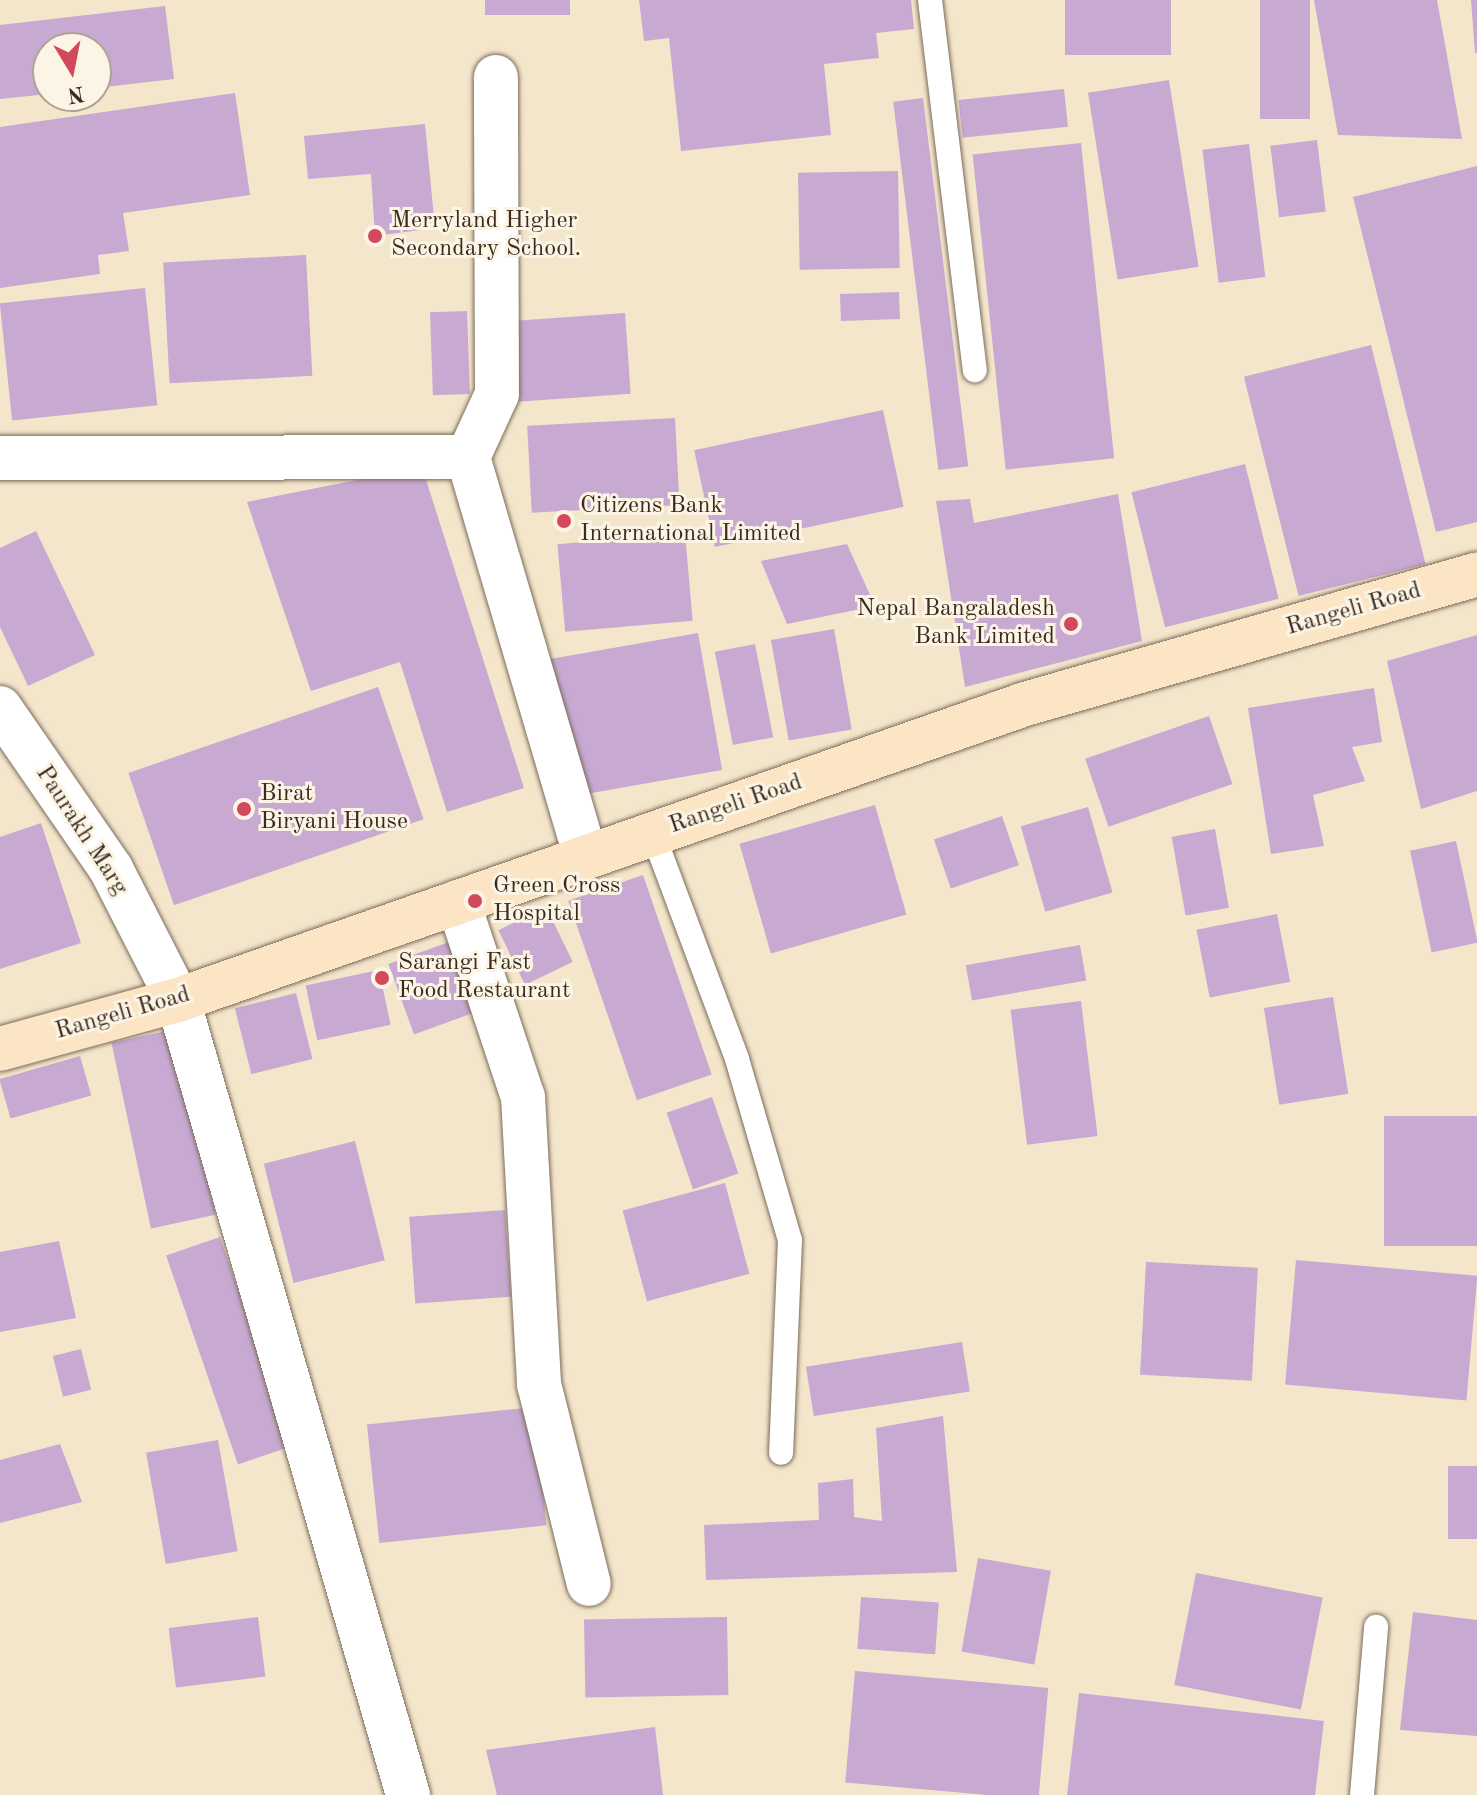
<!DOCTYPE html>
<style>
body{margin:0}
#map{position:relative;width:1477px;height:1795px;overflow:hidden;background:#f4e6cb;font-family:"Old Standard TT",serif}
div>[style]{position:absolute}
[style*='--x']{left:calc(var(--x)*1px);top:calc(var(--y)*1px);width:calc(var(--w)*1px);rotate:calc(var(--a)*1deg)}
.building>*{inset:0;background:#c7a9d2;transform-origin:0 0}
.roads{filter:drop-shadow(0 0 2px #7c6c5b) drop-shadow(0 0 2px #7c6c5b)}
.service>*{height:24px;margin:-12px;padding:0 12px;transform-origin:12px;border-radius:12px;background:#fff}
.minor>*{height:44px;margin:-22px;padding:0 22px;transform-origin:22px;border-radius:22px;background:#fff}
.secondary>*{height:44px;margin:-22px;padding:0 22px;transform-origin:22px;border-radius:22px;background:#fce5c4}
.dots>*{width:22px;height:22px;translate:-50% -50%;box-sizing:border-box;border:4px solid #fcf5e5;border-radius:50%}
span{translate:-50% -50%;white-space:nowrap;text-align:center;line-height:1.15;-webkit-text-stroke:6px #fcf5e5;paint-order:stroke}
.poi-label{font-size:24px;color:#3b2a1e}
.left{translate:0 -50%;text-align:left}
.right{translate:-100% -50%;text-align:right}
.street-label{font-size:24px;color:#3b2a1e}
.north{position:absolute;left:32px;top:32px;width:80px;height:80px;box-sizing:border-box;background:#fcf5e5;border:2px solid #afa495;border-radius:50%;rotate:170deg;font-size:22px;font-weight:700;line-height:32px;text-align:center;color:#3b2a1e}
.north::after{content:'';display:block;margin:auto;width:28px;height:36px;background:#d1495b;clip-path:polygon(50% 0,100% 100%,50% 72%,0 100%)}
</style>
<div id="map">
<div class="building">
<i style="left:485px;top:0;width:85px;height:15px"></i>
<i style="clip-path:polygon(639px 0,911px 0,914px 29px,876px 33px,879px 58px,824px 64px,831px 135px,681px 151px,669px 38px,644px 41px)"></i>
<i style="left:1065px;top:0;width:106px;height:55px"></i>
<i style="left:1260px;top:0;width:50px;height:119px"></i>
<i style="clip-path:polygon(1314px 0,1437px 0,1462px 139px,1338px 135px)"></i>
<i style="clip-path:polygon(1471px 0,1477px 0,1477px 53px,1475px 53px)"></i>
<i style="clip-path:polygon(165px 6px,174px 79px,96px 88px,96px 48px,48px 48px,48px 94px,0 99px,0 25px)"></i>
<i style="left:1169px;top:80px;width:189px;height:82px;rotate:81deg"></i>
<i style="left:1064px;top:89px;width:38px;height:106px;rotate:84deg"></i>
<i style="clip-path:polygon(235px 93px,250px 195px,123px 213px,129px 251px,98px 255px,100px 274px,0 288px,0 127px)"></i>
<i style="left:923px;top:98px;width:371px;height:30px;rotate:83deg"></i>
<i style="clip-path:polygon(425px 124px,435px 228px,375px 236px,371px 174px,308px 179px,304px 136px)"></i>
<i style="left:1317px;top:140px;width:72px;height:47px;rotate:83deg"></i>
<i style="left:1081px;top:143px;width:317px;height:109px;rotate:84deg"></i>
<i style="left:1249px;top:144px;width:134px;height:47px;rotate:83deg"></i>
<i style="clip-path:polygon(1477px 166px,1477px 522px,1436px 532px,1353px 197px)"></i>
<i style="left:898px;top:171px;width:97px;height:100px;rotate:89deg"></i>
<i style="left:306px;top:255px;width:121px;height:143px;rotate:87deg"></i>
<i style="left:145px;top:288px;width:118px;height:146px;rotate:84deg"></i>
<i style="left:899px;top:292px;width:27px;height:59px;rotate:88deg"></i>
<i style="left:467px;top:311px;width:83px;height:37px;rotate:88deg"></i>
<i style="left:625px;top:313px;width:81px;height:113px;rotate:86deg"></i>
<i style="left:1371px;top:345px;width:226px;height:131px;rotate:76deg"></i>
<i style="left:883px;top:410px;width:99px;height:193px;rotate:78deg"></i>
<i style="left:675px;top:418px;width:87px;height:148px;rotate:87deg"></i>
<i style="left:1245px;top:464px;width:139px;height:117px;rotate:76deg"></i>
<i style="clip-path:polygon(422px 467px,524px 788px,447px 812px,400px 662px,311px 691px,247px 502px)"></i>
<i style="clip-path:polygon(1118px 494px,1142px 641px,965px 687px,936px 501px,970px 499px,974px 523px)"></i>
<i style="clip-path:polygon(36px 531px,95px 655px,28px 686px,0 627px,0 548px)"></i>
<i style="left:685px;top:533px;width:88px;height:128px;rotate:85deg"></i>
<i style="clip-path:polygon(847px 544px,875px 606px,787px 624px,761px 561px)"></i>
<i style="left:834px;top:629px;width:102px;height:64px;rotate:80deg"></i>
<i style="left:698px;top:633px;width:139px;height:150px;rotate:80deg"></i>
<i style="clip-path:polygon(1477px 635px,1477px 791px,1421px 809px,1387px 661px)"></i>
<i style="left:755px;top:644px;width:95px;height:41px;rotate:79deg"></i>
<i style="left:378px;top:687px;width:140px;height:264px;rotate:71deg"></i>
<i style="clip-path:polygon(1374px 688px,1382px 742px,1352px 747px,1365px 781px,1313px 795px,1324px 846px,1271px 854px,1248px 708px)"></i>
<i style="left:1209px;top:716px;width:72px;height:131px;rotate:71deg"></i>
<i style="left:875px;top:805px;width:114px;height:141px;rotate:74deg"></i>
<i style="left:1088px;top:807px;width:89px;height:70px;rotate:74deg"></i>
<i style="left:1002px;top:816px;width:52px;height:72px;rotate:71deg"></i>
<i style="clip-path:polygon(41px 823px,81px 943px,0 969px,0 837px)"></i>
<i style="left:1215px;top:829px;width:80px;height:44px;rotate:80deg"></i>
<i style="left:1456px;top:841px;width:104px;height:47px;rotate:78deg"></i>
<i style="left:643px;top:875px;width:211px;height:79px;rotate:71deg"></i>
<i style="left:546px;top:907px;width:61px;height:53px;rotate:64deg"></i>
<i style="left:1277px;top:914px;width:69px;height:82px;rotate:79deg"></i>
<i style="left:457px;top:939px;width:75px;height:73px;rotate:70deg"></i>
<i style="left:1080px;top:945px;width:36px;height:116px;rotate:80deg"></i>
<i style="left:379px;top:970px;width:56px;height:75px;rotate:78deg"></i>
<i style="left:296px;top:993px;width:68px;height:63px;rotate:76deg"></i>
<i style="left:1333px;top:997px;width:98px;height:70px;rotate:81deg"></i>
<i style="left:1081px;top:1001px;width:136px;height:71px;rotate:83deg"></i>
<i style="left:176px;top:1029px;width:190px;height:66px;rotate:78deg"></i>
<i style="left:80px;top:1056px;width:41px;height:84px;rotate:74deg"></i>
<i style="left:712px;top:1097px;width:81px;height:48px;rotate:71deg"></i>
<i style="left:1477px;top:1116px;width:130px;height:93px;rotate:90deg"></i>
<i style="left:355px;top:1141px;width:123px;height:94px;rotate:76deg"></i>
<i style="left:725px;top:1183px;width:94px;height:106px;rotate:75deg"></i>
<i style="left:505px;top:1210px;width:87px;height:96px;rotate:86deg"></i>
<i style="left:220px;top:1237px;width:221px;height:57px;rotate:71deg"></i>
<i style="clip-path:polygon(59px 1241px,76px 1318px,0 1332px,0 1252px)"></i>
<i style="left:1296px;top:1260px;width:182px;height:125px;rotate:5deg"></i>
<i style="left:1146px;top:1262px;width:112px;height:113px;rotate:3deg"></i>
<i style="left:962px;top:1342px;width:50px;height:158px;rotate:81deg"></i>
<i style="left:81px;top:1349px;width:42px;height:29px;rotate:76deg"></i>
<i style="left:534px;top:1407px;width:119px;height:168px;rotate:84deg"></i>
<i style="clip-path:polygon(943px 1416px,957px 1572px,706px 1580px,704px 1525px,819px 1520px,818px 1483px,853px 1479px,854px 1517px,882px 1521px,876px 1428px)"></i>
<i style="left:218px;top:1440px;width:113px;height:73px;rotate:80deg"></i>
<i style="clip-path:polygon(60px 1444px,82px 1502px,0 1523px,0 1460px)"></i>
<i style="left:1448px;top:1466px;width:29px;height:73px"></i>
<i style="left:978px;top:1558px;width:74px;height:95px;rotate:10deg"></i>
<i style="left:1196px;top:1573px;width:129px;height:114px;rotate:11deg"></i>
<i style="left:861px;top:1597px;width:78px;height:52px;rotate:4deg"></i>
<i style="clip-path:polygon(1413px 1612px,1477px 1620px,1477px 1736px,1400px 1730px)"></i>
<i style="left:258px;top:1617px;width:60px;height:90px;rotate:83deg"></i>
<i style="left:727px;top:1617px;width:78px;height:143px;rotate:89deg"></i>
<i style="left:855px;top:1671px;width:194px;height:112px;rotate:5deg"></i>
<i style="clip-path:polygon(1079px 1693px,1324px 1721px,1315px 1795px,1067px 1795px)"></i>
<i style="clip-path:polygon(655px 1727px,663px 1795px,497px 1795px,486px 1750px)"></i>
</div>
<div class="roads">
<div class="service">
<i style="--x:930;--y:0;--w:373;--a:83.1"></i>
<i style="--x:653;--y:834;--w:240;--a:69.5"></i>
<i style="--x:737;--y:1059;--w:189;--a:73.7"></i>
<i style="--x:790;--y:1240;--w:213;--a:92.4"></i>
<i style="--x:1362;--y:1795;--w:169;--a:-85.2"></i>
</div>
<div class="minor">
<i style="--x:468;--y:457;--w:69;--a:-65.3"></i>
<i style="--x:497;--y:394;--w:317;--a:-90.2"></i>
<i style="--x:0;--y:458;--w:468;--a:-0.1"></i>
<i style="--x:468;--y:457;--w:417;--a:73.6"></i>
<i style="--x:0;--y:708;--w:196;--a:55.4"></i>
<i style="--x:111;--y:869;--w:147;--a:62.9"></i>
<i style="--x:178;--y:1000;--w:828;--a:73.86"></i>
<i style="--x:458;--y:902;--w:206;--a:71.6"></i>
<i style="--x:523;--y:1097;--w:287;--a:86.8"></i>
<i style="--x:539;--y:1384;--w:206;--a:76"></i>
</div>
<div class="secondary">
<i style="--x:0;--y:1049;--w:185;--a:-15.4"></i>
<i style="--x:178;--y:1000;--w:897;--a:-19.26"></i>
<i style="--x:1025;--y:704;--w:470;--a:-16"></i>
</div>
</div>
<div class="dots">
<i style="left:375px;top:236px;background:#d1495b"></i>
<i style="left:564px;top:521px;background:#d1495b"></i>
<i style="left:1071px;top:624px;background:#d1495b"></i>
<i style="left:244px;top:809px;background:#d1495b"></i>
<i style="left:475px;top:901px;background:#d1495b"></i>
<i style="left:382px;top:978px;background:#d1495b"></i>
</div>
<div class="poi-label">
<span class="left" style="left:391px;top:236px">Merryland Higher<br>Secondary School.</span>
<span class="left" style="left:580px;top:521px">Citizens Bank<br>International Limited</span>
<span class="right" style="left:1055px;top:624px">Nepal Bangaladesh<br>Bank Limited</span>
<span class="left" style="left:260px;top:809px">Birat<br>Biryani House</span>
<span class="left" style="left:493px;top:901px">Green Cross<br>Hospital</span>
<span class="left" style="left:398px;top:978px">Sarangi Fast<br>Food Restaurant</span>
</div>
<div class="street-label">
<span style="left:1354px;top:610px;rotate:-16deg">Rangeli Road</span>
<span style="left:736px;top:805px;rotate:-19deg">Rangeli Road</span>
<span style="left:81px;top:831px;rotate:57deg">Paurakh Marg</span>
<span style="left:123px;top:1014px;rotate:-16deg">Rangeli Road</span>
</div>
<div class="north">N</div>
</div>
